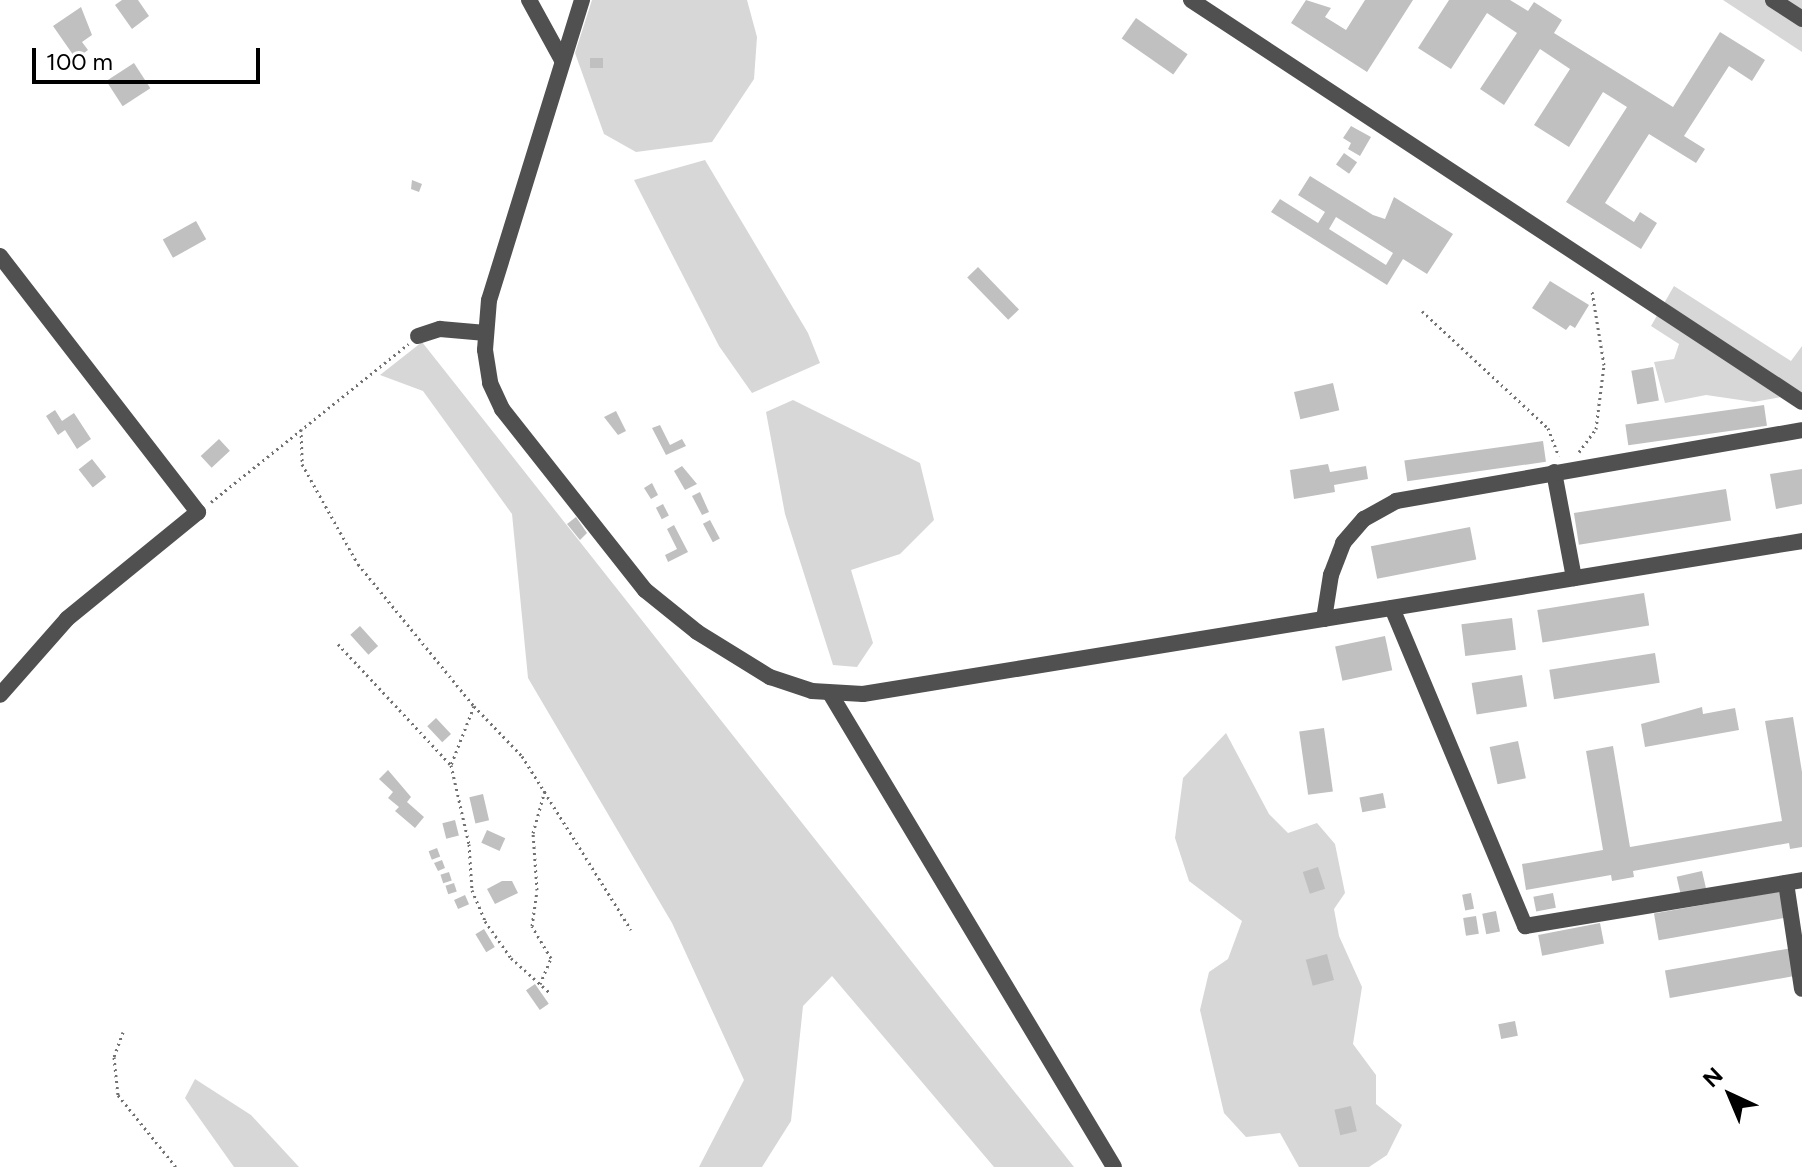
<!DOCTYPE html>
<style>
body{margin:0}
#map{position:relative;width:1802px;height:1167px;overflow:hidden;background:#fff;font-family:Figtree,sans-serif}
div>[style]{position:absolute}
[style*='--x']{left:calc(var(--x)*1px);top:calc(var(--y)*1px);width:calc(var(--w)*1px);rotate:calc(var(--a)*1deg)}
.green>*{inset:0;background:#d7d7d7}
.building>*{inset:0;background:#c0c0c0;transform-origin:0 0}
.path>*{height:3px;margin-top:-1.5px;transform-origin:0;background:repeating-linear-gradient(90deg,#727272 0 2px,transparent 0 6px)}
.minor>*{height:16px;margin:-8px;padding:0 8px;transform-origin:8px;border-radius:8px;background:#505050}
span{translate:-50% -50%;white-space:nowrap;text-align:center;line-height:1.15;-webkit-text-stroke:8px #fff;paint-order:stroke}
.north{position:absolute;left:1690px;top:1055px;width:80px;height:80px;-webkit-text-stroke:6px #fff;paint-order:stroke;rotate:316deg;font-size:22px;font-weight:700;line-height:32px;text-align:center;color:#000}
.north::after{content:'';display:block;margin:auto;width:28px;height:36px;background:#000;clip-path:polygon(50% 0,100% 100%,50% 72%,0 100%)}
.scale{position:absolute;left:32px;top:48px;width:228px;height:36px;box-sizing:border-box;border:4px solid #000;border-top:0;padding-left:10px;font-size:24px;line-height:28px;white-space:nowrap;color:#000;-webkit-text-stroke:6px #fff;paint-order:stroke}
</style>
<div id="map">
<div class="green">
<i style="clip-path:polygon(592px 0,747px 0,757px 37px,754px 79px,712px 142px,636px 152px,604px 134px,575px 53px)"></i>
<i style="clip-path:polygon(1723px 0,1802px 0,1802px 52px)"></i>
<i style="clip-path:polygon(705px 160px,808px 333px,820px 363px,752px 393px,719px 346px,634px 180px)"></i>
<i style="clip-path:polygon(1674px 286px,1791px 361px,1802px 346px,1802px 393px,1754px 402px,1706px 395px,1665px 403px,1654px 362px,1674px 359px,1679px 344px,1651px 326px)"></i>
<i style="clip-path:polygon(422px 342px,1074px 1167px,994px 1167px,832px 976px,803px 1006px,791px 1121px,762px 1167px,699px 1167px,744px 1080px,672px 923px,528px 678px,512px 514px,423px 391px,380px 375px)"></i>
<i style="clip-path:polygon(793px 400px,920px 463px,934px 520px,900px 554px,851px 570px,873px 643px,857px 667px,833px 665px,785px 514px,766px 412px)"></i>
<i style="clip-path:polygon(1226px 733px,1269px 814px,1288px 833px,1317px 823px,1335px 844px,1345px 893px,1334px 909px,1339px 936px,1362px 987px,1353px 1044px,1376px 1075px,1376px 1104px,1402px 1125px,1387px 1155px,1369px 1167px,1299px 1167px,1280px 1133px,1246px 1137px,1224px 1113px,1200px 1010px,1209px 972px,1228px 959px,1242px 921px,1189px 881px,1175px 838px,1183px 778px)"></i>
<i style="clip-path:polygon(195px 1079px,251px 1115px,299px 1167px,234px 1167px,185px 1098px)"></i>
</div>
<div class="building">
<i style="clip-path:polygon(122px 0,138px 0,149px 16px,132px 29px,115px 5px)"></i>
<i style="clip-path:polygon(1306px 0,1331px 8px,1325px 17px,1346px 30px,1365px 0,1413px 0,1367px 72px,1291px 23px)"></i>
<i style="clip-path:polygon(1449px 0,1510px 0,1528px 11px,1534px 2px,1562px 20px,1554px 33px,1673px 107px,1720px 32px,1765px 60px,1752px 81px,1729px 66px,1684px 136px,1705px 149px,1696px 163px,1649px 134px,1605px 203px,1634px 222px,1640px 212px,1657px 223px,1641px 249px,1566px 202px,1627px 107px,1603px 92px,1569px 147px,1534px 125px,1570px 69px,1540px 49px,1504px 105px,1480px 89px,1517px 33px,1487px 13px,1451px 69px,1418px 48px)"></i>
<i style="clip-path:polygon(81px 7px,92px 35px,82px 42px,88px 50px,76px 59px,53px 26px)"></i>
<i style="left:1136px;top:18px;width:63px;height:25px;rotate:35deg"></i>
<i style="left:590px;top:58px;width:13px;height:10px"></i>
<i style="left:134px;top:63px;width:30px;height:33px;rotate:57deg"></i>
<i style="clip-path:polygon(1351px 126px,1371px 137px,1360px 156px,1348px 149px,1351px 143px,1343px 138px)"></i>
<i style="left:1344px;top:153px;width:16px;height:14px;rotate:35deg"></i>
<i style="clip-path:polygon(evenodd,1310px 176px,1373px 215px,1385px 219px,1394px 197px,1453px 234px,1427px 274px,1403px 259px,1387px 285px,1271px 212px,1280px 199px,1318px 223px,1325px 212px,1298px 195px,1310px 176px,1336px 217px,1393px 253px,1386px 265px,1329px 229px,1336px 217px)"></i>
<i style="clip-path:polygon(412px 180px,422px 184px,419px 192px,411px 189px)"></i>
<i style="left:196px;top:221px;width:21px;height:38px;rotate:61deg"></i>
<i style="left:978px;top:267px;width:59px;height:15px;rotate:46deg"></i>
<i style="clip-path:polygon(1550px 281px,1589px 305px,1575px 328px,1570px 325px,1566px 330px,1532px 308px)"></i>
<i style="left:1653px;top:367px;width:34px;height:22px;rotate:80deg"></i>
<i style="left:1333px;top:383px;width:28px;height:40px;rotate:77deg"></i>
<i style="left:1764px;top:405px;width:21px;height:140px;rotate:82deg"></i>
<i style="clip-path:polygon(55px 410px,62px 421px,74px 413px,91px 439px,77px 449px,65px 430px,58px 435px,46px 416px)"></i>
<i style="clip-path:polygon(616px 411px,626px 431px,618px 435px,604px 417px)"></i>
<i style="clip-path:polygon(660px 425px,670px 445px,682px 439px,686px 446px,666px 455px,652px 428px)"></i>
<i style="left:219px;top:439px;width:16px;height:25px;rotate:47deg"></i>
<i style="left:1543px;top:441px;width:21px;height:140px;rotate:82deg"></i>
<i style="left:92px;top:459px;width:23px;height:17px;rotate:52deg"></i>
<i style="clip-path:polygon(1328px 464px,1330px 472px,1366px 466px,1368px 479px,1334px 485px,1335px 492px,1294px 499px,1290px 470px)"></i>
<i style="clip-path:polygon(682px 466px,697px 484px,685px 490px,674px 471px)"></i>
<i style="clip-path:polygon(1802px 469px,1802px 504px,1776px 509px,1770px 474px)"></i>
<i style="clip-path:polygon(652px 483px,658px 495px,651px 499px,644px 488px)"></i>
<i style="left:1726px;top:489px;width:32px;height:154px;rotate:81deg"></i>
<i style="clip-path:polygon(700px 492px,709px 512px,702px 515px,692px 496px)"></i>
<i style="left:663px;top:504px;width:13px;height:8px;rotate:63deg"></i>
<i style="clip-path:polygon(576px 517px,587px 533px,580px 540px,567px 524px)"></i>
<i style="left:710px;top:520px;width:21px;height:8px;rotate:62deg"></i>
<i style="clip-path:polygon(674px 525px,688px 552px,668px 562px,665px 555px,677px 549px,667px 529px)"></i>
<i style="left:1470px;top:527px;width:33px;height:101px;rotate:79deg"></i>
<i style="left:1644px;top:593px;width:33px;height:108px;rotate:81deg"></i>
<i style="left:1512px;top:618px;width:32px;height:51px;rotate:83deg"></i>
<i style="left:360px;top:626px;width:27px;height:13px;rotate:48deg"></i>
<i style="left:1385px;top:636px;width:35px;height:51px;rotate:78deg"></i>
<i style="left:1655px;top:653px;width:30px;height:107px;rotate:81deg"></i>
<i style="left:1522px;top:675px;width:32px;height:51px;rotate:81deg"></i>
<i style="clip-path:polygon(1702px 707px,1703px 714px,1735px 708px,1739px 730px,1645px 747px,1641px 724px)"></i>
<i style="clip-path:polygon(1793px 717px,1802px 772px,1802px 847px,1790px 849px,1789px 843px,1633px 871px,1634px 877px,1612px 881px,1611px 875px,1526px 890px,1522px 864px,1603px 850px,1586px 751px,1613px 746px,1630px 847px,1782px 821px,1765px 721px)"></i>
<i style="left:436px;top:718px;width:22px;height:12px;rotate:47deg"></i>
<i style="left:1324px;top:728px;width:64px;height:25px;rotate:82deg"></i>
<i style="left:1518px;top:741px;width:38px;height:29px;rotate:78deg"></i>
<i style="clip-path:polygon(388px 770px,411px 797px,407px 802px,424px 817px,415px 828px,395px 811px,399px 807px,388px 798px,393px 792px,379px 779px)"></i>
<i style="left:1383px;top:793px;width:15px;height:24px;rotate:79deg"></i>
<i style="left:483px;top:794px;width:27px;height:14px;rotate:77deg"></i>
<i style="left:455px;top:820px;width:16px;height:13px;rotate:76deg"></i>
<i style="left:487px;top:830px;width:20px;height:14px;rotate:24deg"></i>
<i style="left:437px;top:848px;width:9px;height:9px;rotate:69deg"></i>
<i style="clip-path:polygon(442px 860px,445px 868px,438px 871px,434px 863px)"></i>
<i style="left:1318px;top:867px;width:23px;height:16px;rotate:72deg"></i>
<i style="left:1702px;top:871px;width:18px;height:26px;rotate:77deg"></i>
<i style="left:449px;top:872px;width:9px;height:9px;rotate:72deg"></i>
<i style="clip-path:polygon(502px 881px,512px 881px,518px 893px,495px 904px,487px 889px)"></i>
<i style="left:454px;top:883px;width:9px;height:9px;rotate:72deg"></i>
<i style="left:1782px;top:891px;width:27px;height:130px;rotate:80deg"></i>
<i style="left:1471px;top:893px;width:16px;height:9px;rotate:79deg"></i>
<i style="left:1553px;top:893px;width:15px;height:20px;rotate:79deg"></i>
<i style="left:465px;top:895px;width:10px;height:12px;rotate:66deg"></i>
<i style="left:1496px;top:911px;width:21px;height:14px;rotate:79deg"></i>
<i style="left:1476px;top:916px;width:18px;height:13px;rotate:81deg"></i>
<i style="left:1600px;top:923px;width:21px;height:63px;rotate:79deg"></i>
<i style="left:484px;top:929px;width:21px;height:10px;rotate:59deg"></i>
<i style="left:1792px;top:948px;width:28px;height:129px;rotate:80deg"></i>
<i style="left:1327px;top:954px;width:27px;height:22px;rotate:75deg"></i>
<i style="left:535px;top:984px;width:24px;height:11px;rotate:55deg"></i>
<i style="left:1515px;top:1021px;width:15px;height:17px;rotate:79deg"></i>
<i style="left:1351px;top:1106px;width:26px;height:17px;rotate:77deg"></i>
</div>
<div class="path">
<i style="--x:1422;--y:311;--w:172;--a:42.9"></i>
<i style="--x:1548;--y:428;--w:30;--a:69"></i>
<i style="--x:301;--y:429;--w:35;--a:88"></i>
<i style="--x:302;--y:464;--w:115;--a:60.8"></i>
<i style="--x:358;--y:564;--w:183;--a:50.8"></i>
<i style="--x:474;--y:706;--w:69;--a:46.2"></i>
<i style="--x:522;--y:756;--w:205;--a:57.9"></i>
<i style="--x:1579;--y:452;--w:29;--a:-54"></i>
<i style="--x:1596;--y:429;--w:64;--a:-82.9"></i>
<i style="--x:1604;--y:365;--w:75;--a:-99.2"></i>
<i style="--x:211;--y:502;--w:253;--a:-38.7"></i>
<i style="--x:338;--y:644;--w:166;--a:47"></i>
<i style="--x:474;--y:706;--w:63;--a:111.3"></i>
<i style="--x:451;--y:765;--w:81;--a:77.2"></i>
<i style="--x:469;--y:844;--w:46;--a:86.3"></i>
<i style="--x:472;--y:890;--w:34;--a:67"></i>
<i style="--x:485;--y:921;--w:45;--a:54.9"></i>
<i style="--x:511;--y:958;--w:52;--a:41.9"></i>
<i style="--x:540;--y:984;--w:28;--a:-67"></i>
<i style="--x:551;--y:958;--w:37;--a:-121"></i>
<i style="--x:532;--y:926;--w:36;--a:-82"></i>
<i style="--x:537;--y:890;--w:57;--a:-94"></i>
<i style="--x:533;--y:833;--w:45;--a:-74.4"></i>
<i style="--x:123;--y:1032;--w:27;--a:110"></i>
<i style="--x:114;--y:1057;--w:38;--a:84"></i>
<i style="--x:118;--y:1095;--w:92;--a:51.1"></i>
</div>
<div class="minor">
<i style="--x:529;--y:0;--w:68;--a:61.2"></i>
<i style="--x:582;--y:0;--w:314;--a:107.2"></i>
<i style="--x:489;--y:300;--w:50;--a:94.6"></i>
<i style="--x:485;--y:350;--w:33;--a:81"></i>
<i style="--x:490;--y:383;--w:29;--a:65"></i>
<i style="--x:502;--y:409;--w:231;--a:51.7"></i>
<i style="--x:645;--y:590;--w:67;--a:38.9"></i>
<i style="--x:697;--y:632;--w:86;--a:31.7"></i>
<i style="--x:770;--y:677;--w:44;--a:18.4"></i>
<i style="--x:812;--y:691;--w:51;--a:3.4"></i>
<i style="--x:863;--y:694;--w:951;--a:-9.25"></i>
<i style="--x:1191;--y:0;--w:731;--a:33.34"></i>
<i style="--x:1773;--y:0;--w:35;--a:33"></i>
<i style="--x:0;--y:256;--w:324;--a:52.3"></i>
<i style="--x:198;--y:512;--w:169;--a:140.8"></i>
<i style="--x:67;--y:619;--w:101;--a:131.4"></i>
<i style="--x:418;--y:336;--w:23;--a:-18"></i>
<i style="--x:440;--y:329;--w:46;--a:5"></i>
<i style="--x:1554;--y:472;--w:108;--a:79.3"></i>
<i style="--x:1392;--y:608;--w:345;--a:67.3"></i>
<i style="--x:1525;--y:926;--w:281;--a:-9.4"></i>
<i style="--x:1324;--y:619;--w:45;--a:-81"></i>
<i style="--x:1331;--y:575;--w:34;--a:-69"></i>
<i style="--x:1343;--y:543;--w:32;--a:-49"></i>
<i style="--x:1364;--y:519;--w:37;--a:-29"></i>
<i style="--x:1396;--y:501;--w:412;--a:-9.9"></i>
<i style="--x:831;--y:695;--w:550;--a:59.05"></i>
<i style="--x:1786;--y:883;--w:107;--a:81.4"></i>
</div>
<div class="north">N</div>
<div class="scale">100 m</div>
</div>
